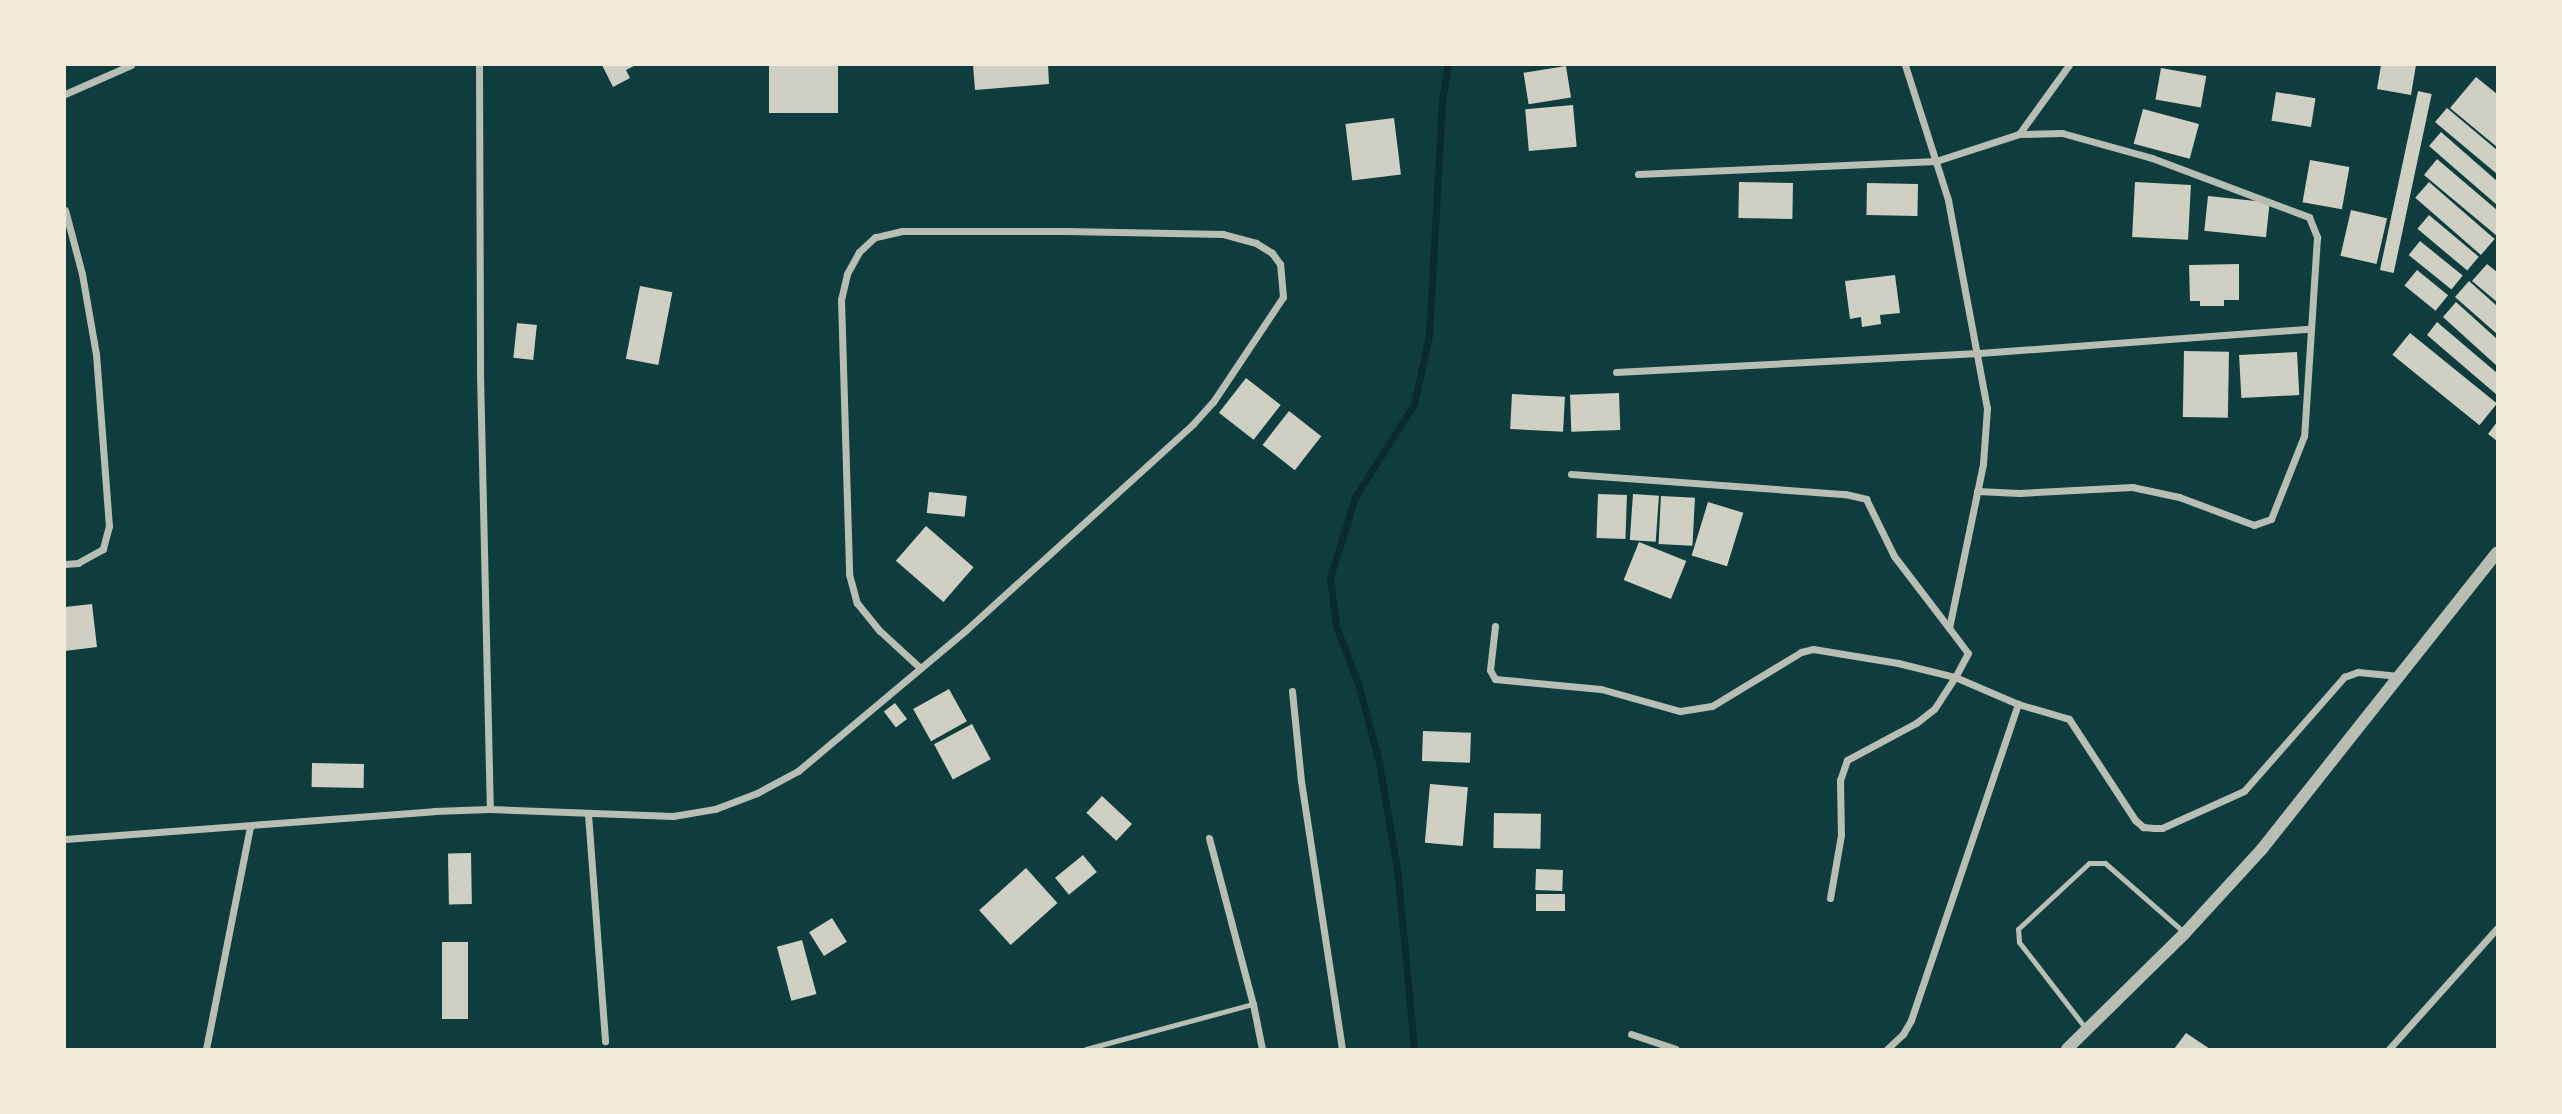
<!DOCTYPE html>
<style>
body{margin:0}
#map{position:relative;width:2562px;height:1114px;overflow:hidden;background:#0f3d3e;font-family:Inter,sans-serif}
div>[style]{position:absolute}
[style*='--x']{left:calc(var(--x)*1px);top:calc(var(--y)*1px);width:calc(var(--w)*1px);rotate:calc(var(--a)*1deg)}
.stream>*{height:7px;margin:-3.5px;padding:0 3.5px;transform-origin:3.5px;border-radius:3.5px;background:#0a2a2b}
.building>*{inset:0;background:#cfcfc3;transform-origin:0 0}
.service>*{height:5px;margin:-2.5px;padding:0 2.5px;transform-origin:2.5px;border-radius:2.5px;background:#b8beb3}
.minor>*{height:7px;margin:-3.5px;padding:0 3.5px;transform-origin:3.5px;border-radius:3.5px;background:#b8beb3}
.tertiary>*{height:12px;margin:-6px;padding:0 6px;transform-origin:6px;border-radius:6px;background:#b8beb3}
span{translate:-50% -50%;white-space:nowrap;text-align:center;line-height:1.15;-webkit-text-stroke:5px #f1e9da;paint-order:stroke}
.frame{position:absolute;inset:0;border:66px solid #f1e9da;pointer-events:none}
</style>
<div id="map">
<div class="stream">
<i style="--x:1414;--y:1049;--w:175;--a:-95.3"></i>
<i style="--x:1398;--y:875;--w:114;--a:-99.6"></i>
<i style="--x:1379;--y:763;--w:80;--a:-104.6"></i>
<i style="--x:1359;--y:686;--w:64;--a:-111"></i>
<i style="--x:1336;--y:626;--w:48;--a:-97.1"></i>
<i style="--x:1330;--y:578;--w:85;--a:-72.8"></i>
<i style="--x:1355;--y:497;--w:110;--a:-57.6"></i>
<i style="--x:1414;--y:404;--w:71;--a:-77.7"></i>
<i style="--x:1429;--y:335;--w:234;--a:-86.8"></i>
<i style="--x:1442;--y:101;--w:36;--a:-81"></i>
</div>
<div class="building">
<i style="clip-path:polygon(602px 65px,636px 65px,626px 70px,630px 78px,613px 87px)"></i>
<i style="left:769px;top:65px;width:69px;height:48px"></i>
<i style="clip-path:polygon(973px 65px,1048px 65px,1049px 84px,975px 90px)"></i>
<i style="clip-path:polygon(2381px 65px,2416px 65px,2411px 95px,2377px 89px)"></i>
<i style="left:1566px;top:66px;width:32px;height:43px;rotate:81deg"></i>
<i style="left:2161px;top:68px;width:46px;height:32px;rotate:10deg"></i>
<i style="clip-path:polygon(2476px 77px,2497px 94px,2497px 147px,2450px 108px)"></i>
<i style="left:2418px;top:91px;width:14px;height:183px;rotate:12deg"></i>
<i style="left:2276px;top:92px;width:40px;height:29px;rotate:9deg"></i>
<i style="left:1573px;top:105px;width:42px;height:48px;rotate:85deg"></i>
<i style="clip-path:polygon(2447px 108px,2497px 150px,2497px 174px,2435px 122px)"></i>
<i style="left:2143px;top:109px;width:58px;height:36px;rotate:15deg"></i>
<i style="left:1394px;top:118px;width:57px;height:49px;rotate:83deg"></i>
<i style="clip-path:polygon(2441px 132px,2497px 181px,2497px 205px,2429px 146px)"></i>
<i style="clip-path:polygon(2437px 159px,2497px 210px,2497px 236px,2424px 175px)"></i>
<i style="left:2310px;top:160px;width:40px;height:43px;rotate:10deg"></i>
<i style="left:1739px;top:182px;width:54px;height:36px;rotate:1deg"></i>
<i style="left:2135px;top:182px;width:56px;height:55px;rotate:3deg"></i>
<i style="left:2429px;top:182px;width:87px;height:21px;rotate:41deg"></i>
<i style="left:1867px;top:183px;width:51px;height:32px;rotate:1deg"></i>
<i style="left:2208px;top:196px;width:62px;height:35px;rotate:6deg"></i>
<i style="left:2351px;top:210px;width:37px;height:47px;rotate:13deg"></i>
<i style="left:2429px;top:215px;width:65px;height:18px;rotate:40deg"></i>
<i style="left:2420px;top:241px;width:55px;height:18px;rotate:39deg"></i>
<i style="clip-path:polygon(2239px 264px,2239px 300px,2224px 300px,2224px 306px,2200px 306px,2200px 301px,2190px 301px,2189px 265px)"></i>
<i style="clip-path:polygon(2487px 264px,2497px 272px,2497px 302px,2472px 281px)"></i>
<i style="left:2417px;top:270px;width:40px;height:20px;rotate:39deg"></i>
<i style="clip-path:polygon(1895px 275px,1900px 313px,1880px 315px,1881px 324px,1862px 327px,1861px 317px,1850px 319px,1845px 281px)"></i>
<i style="clip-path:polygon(2469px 281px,2497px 306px,2497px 334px,2455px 297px)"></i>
<i style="left:640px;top:286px;width:33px;height:74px;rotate:11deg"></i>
<i style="clip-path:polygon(2456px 302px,2497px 339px,2497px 366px,2443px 317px)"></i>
<i style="clip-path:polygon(2437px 322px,2497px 373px,2497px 395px,2427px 335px)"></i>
<i style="left:517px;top:323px;width:20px;height:35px;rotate:6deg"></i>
<i style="left:2410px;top:333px;width:112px;height:28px;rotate:39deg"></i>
<i style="left:2184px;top:351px;width:45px;height:66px;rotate:1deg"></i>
<i style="left:2297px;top:352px;width:43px;height:58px;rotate:87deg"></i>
<i style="left:1246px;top:378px;width:44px;height:44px;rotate:38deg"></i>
<i style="left:1619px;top:393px;width:37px;height:49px;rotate:88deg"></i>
<i style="left:1512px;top:394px;width:53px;height:35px;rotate:3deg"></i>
<i style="left:1289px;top:411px;width:41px;height:43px;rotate:38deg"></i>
<i style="clip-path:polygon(2497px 422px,2497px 441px,2488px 434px)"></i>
<i style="left:929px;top:492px;width:38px;height:21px;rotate:6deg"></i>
<i style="left:1598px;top:494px;width:29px;height:44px;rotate:2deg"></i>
<i style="left:1633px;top:494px;width:26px;height:46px;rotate:4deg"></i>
<i style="left:1661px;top:496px;width:34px;height:48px;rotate:3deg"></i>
<i style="left:1708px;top:502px;width:37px;height:56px;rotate:17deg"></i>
<i style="left:926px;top:526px;width:63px;height:46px;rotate:41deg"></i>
<i style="left:1639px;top:542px;width:51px;height:41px;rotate:22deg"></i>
<i style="clip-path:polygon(92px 604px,97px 647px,65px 651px,65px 607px)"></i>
<i style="left:949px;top:689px;width:37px;height:41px;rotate:61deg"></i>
<i style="left:895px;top:703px;width:20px;height:14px;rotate:53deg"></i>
<i style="left:972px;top:724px;width:40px;height:43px;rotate:62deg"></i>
<i style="left:1423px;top:731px;width:48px;height:30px;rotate:2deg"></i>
<i style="left:312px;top:763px;width:52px;height:24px;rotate:1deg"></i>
<i style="left:1430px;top:784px;width:38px;height:59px;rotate:5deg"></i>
<i style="left:1102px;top:796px;width:41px;height:23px;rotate:43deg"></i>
<i style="left:1494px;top:813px;width:47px;height:35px;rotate:1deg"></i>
<i style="left:471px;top:853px;width:51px;height:23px;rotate:89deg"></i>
<i style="left:1083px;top:855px;width:22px;height:36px;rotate:51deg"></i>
<i style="left:1026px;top:868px;width:47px;height:63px;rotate:48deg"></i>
<i style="left:1536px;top:869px;width:27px;height:21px;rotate:2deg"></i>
<i style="left:1536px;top:894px;width:29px;height:17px"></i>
<i style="left:832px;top:918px;width:28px;height:27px;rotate:58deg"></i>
<i style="left:802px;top:940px;width:56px;height:26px;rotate:75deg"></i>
<i style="left:442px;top:942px;width:26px;height:77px"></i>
<i style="clip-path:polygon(2186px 1033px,2210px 1049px,2174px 1049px)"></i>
</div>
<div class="service">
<i style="--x:2087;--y:1030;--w:111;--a:-127.7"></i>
<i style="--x:2019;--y:942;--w:13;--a:-94"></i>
<i style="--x:2018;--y:929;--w:97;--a:-42.9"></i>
<i style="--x:2089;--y:863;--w:16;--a:0"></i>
<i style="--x:2105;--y:863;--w:106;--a:41.2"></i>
<i style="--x:1086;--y:1049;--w:173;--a:-15.1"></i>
</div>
<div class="minor">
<i style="--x:479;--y:65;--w:309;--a:89.8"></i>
<i style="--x:480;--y:374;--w:435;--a:88.7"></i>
<i style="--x:1905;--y:65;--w:142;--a:72.3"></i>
<i style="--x:1948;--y:200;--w:212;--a:79.4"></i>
<i style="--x:1987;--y:408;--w:56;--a:94.1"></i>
<i style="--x:1983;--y:464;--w:167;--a:101.7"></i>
<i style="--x:1949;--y:628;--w:31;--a:53"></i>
<i style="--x:1968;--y:653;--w:27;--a:118"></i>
<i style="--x:1955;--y:677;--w:69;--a:23.2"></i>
<i style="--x:2018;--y:704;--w:53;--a:16.4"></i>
<i style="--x:2069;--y:719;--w:121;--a:56.8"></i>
<i style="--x:2135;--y:820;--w:11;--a:41"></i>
<i style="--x:2143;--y:827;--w:11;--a:5"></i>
<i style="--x:2154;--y:828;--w:8;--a:0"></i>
<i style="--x:2162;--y:828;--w:90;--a:-24.3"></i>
<i style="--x:2244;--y:791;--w:152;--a:-48.7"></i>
<i style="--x:2344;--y:677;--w:15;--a:-20"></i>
<i style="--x:2358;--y:672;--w:41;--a:5.6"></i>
<i style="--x:65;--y:94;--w:72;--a:-23.7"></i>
<i style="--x:2019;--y:134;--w:85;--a:-54.1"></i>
<i style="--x:1638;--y:174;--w:298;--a:-2.5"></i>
<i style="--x:1936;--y:161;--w:87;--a:-18"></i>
<i style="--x:2019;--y:134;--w:43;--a:-1.3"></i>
<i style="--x:2062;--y:133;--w:93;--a:15.5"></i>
<i style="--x:2152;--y:158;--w:168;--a:20.6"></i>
<i style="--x:2309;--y:217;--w:22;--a:68"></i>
<i style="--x:2317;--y:237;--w:199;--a:93.7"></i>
<i style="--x:2304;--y:436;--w:89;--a:111.7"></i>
<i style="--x:2271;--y:519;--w:18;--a:161"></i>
<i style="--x:2254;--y:525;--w:80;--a:-159.5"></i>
<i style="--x:2179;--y:497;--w:48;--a:-168"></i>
<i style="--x:2132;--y:487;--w:113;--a:177"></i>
<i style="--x:2019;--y:493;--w:42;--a:-177.3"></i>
<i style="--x:65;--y:210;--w:66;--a:75.1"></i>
<i style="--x:82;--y:274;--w:81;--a:80.1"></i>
<i style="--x:96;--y:354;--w:172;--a:85.7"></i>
<i style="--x:109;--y:526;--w:24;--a:105"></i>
<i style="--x:103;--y:549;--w:29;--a:151"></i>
<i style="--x:78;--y:563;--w:13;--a:176"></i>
<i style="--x:1616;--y:372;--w:363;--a:-3"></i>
<i style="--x:1979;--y:353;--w:331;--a:-4.2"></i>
<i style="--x:1571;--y:474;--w:275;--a:4.2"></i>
<i style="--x:1845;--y:494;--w:22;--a:13"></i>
<i style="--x:1866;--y:499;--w:64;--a:63.8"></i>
<i style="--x:1894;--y:556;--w:91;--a:52.6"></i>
<i style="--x:1495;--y:626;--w:44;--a:96.5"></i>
<i style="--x:1490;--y:670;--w:10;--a:61"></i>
<i style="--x:1495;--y:679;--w:106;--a:5.4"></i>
<i style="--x:1601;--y:689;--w:82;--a:15.6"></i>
<i style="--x:1680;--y:711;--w:32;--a:-9"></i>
<i style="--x:1712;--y:706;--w:104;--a:-31.2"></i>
<i style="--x:1801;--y:652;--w:12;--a:-14"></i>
<i style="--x:1813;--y:649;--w:86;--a:9.4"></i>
<i style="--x:1898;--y:663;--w:59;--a:13.8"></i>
<i style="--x:1955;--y:677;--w:38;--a:123"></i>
<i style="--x:1934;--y:709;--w:23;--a:142"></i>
<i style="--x:1916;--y:723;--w:78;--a:151.8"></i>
<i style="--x:1847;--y:760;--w:21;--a:109"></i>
<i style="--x:1840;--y:780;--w:55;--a:89"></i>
<i style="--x:1841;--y:835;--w:64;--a:99.9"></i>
<i style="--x:1292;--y:691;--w:90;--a:84.3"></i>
<i style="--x:1301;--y:781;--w:271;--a:81.3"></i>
<i style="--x:588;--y:814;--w:228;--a:85.7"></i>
<i style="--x:1209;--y:838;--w:172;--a:75.2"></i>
<i style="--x:1253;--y:1004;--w:46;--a:78.7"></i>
<i style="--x:65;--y:839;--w:370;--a:-4.3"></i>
<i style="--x:434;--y:811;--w:56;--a:-2"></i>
<i style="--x:490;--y:809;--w:183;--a:2.2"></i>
<i style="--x:673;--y:816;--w:43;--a:-9.5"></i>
<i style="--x:715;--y:809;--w:45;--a:-20.9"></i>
<i style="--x:757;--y:793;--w:47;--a:-28.2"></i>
<i style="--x:798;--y:771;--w:219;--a:-40"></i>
<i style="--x:966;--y:630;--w:307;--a:-42.2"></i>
<i style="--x:1193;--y:424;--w:30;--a:-48"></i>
<i style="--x:1213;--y:402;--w:126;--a:-56.3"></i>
<i style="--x:1283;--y:297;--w:33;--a:-95"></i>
<i style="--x:1280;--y:264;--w:14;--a:-126"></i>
<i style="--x:1272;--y:253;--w:19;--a:-148"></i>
<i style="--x:1256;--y:243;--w:34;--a:-165"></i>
<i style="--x:1223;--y:234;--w:157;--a:-178.9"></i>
<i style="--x:1066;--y:231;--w:164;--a:180"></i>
<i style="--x:902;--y:231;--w:28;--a:167"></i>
<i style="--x:875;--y:237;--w:22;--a:137"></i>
<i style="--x:859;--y:252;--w:25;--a:119"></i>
<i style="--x:847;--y:274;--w:26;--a:103"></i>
<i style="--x:841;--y:299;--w:275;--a:88.3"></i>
<i style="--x:849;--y:574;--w:30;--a:75"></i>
<i style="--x:857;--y:603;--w:36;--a:51"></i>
<i style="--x:880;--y:631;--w:53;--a:42.7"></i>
<i style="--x:1631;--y:1034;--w:47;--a:18.4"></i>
<i style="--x:206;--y:1049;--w:227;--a:-78.8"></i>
<i style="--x:1887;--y:1049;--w:22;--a:-43"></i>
<i style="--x:1903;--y:1034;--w:16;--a:-60"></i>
<i style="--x:1911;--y:1020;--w:334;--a:-71.3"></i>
<i style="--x:2389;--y:1049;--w:162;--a:-48.2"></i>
</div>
<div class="tertiary">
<i style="--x:2067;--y:1049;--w:165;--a:-44.5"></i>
<i style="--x:2185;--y:933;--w:114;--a:-47.5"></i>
<i style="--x:2262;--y:849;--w:378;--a:-51.6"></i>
</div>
<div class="frame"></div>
</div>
